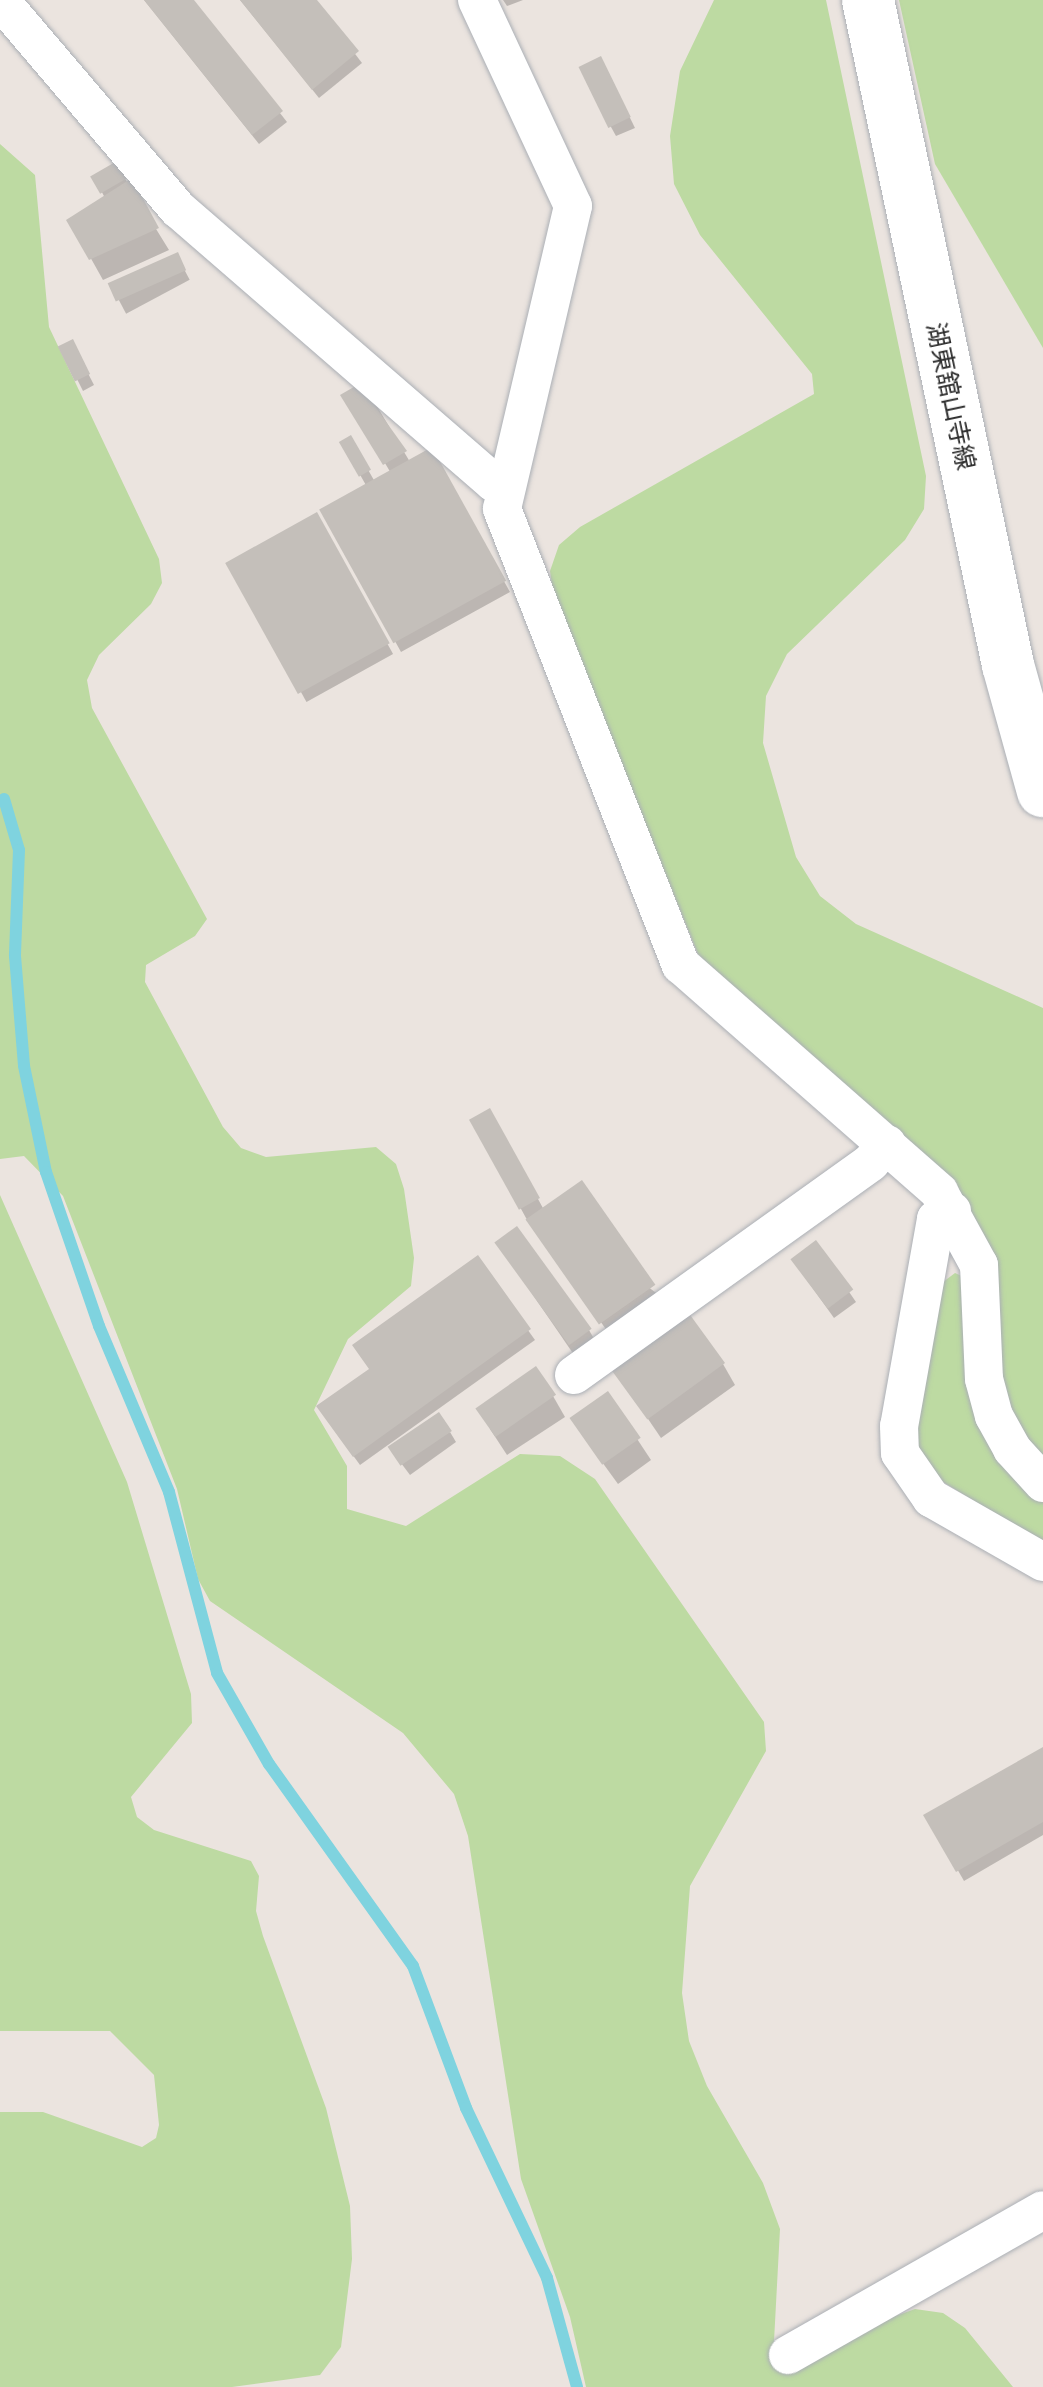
<!DOCTYPE html>
<meta charset="utf-8">
<style>
body{margin:0}
#map{position:relative;width:1043px;height:2387px;overflow:hidden;background:#ebe4df;font-family:Commissioner,"Noto Sans JP",sans-serif}
div>[style]{position:absolute}
[style*='--x']{left:calc(var(--x)*1px);top:calc(var(--y)*1px);width:calc(var(--w)*1px);rotate:calc(var(--a)*1deg)}
.green>*{inset:0;background:#bddaa2}
.shadow>*{inset:0;background:#0003;transform-origin:0 0}
.stream>*{height:12px;margin:-6px;padding:0 6px;transform-origin:6px;border-radius:6px;background:#7fd3df}
.building>*{inset:0;background:#c4bfba;transform-origin:0 0}
.roads{filter:drop-shadow(0 0 2px #abafb5) drop-shadow(0 0 2px #abafb5)}
.street>*{height:38px;margin:-19px;padding:0 19px;transform-origin:19px;border-radius:19px;background:#fff}
.secondary>*{height:52px;margin:-26px;padding:0 26px;transform-origin:26px;border-radius:26px;background:#fff}
span{translate:-50% -50%;white-space:nowrap;text-align:center;line-height:1.15;-webkit-text-stroke:8px #fff;paint-order:stroke}
.street-label{font-size:25px;color:#2b2b2b}
</style>
<div id="map">
<div class="green">
<i style="clip-path:polygon(714px 0,826px 0,926px 476px,924px 509px,905px 540px,787px 654px,766px 696px,763px 743px,796px 857px,820px 896px,856px 924px,1043px 1008px,1043px 1462px,1008px 1410px,999px 1376px,998px 1282px,698px 954px,554px 599px,550px 571px,559px 545px,580px 527px,814px 394px,812px 374px,700px 235px,674px 184px,670px 136px,680px 71px)"></i>
<i style="clip-path:polygon(899px 0,1043px 0,1043px 348px,935px 164px)"></i>
<i style="clip-path:polygon(0 144px,35px 175px,49px 327px,159px 559px,162px 583px,151px 604px,99px 655px,87px 680px,92px 708px,207px 919px,195px 936px,146px 965px,145px 982px,223px 1127px,241px 1148px,266px 1157px,376px 1147px,396px 1164px,404px 1189px,414px 1258px,411px 1286px,348px 1339px,314px 1410px,347px 1466px,347px 1509px,406px 1526px,520px 1454px,560px 1456px,595px 1479px,764px 1722px,766px 1751px,690px 1886px,682px 1993px,689px 2041px,707px 2086px,763px 2183px,780px 2229px,773px 2360px,915px 2309px,943px 2313px,965px 2328px,1013px 2387px,586px 2387px,570px 2317px,521px 2179px,468px 1836px,454px 1794px,403px 1733px,210px 1601px,198px 1579px,177px 1489px,63px 1196px,24px 1156px,0 1159px)"></i>
<i style="clip-path:polygon(0 1195px,127px 1482px,191px 1694px,192px 1723px,131px 1797px,137px 1817px,154px 1830px,251px 1861px,259px 1876px,256px 1911px,263px 1936px,326px 2108px,350px 2206px,352px 2259px,341px 2347px,320px 2375px,232px 2387px,0 2387px,0 2112px,43px 2112px,142px 2147px,156px 2138px,159px 2125px,154px 2075px,110px 2031px,0 2031px)"></i>
<i style="clip-path:polygon(955px 1273px,964px 1277px,1026px 1489px,1043px 1502px,1043px 1544px,924px 1470px,914px 1426px,939px 1285px)"></i>
</div>
<div class="shadow">
<i style="clip-path:polygon(144px 0,191px 0,287px 122px,259px 144px)"></i>
<i style="clip-path:polygon(240px 0,314px 0,362px 63px,319px 98px)"></i>
<i style="clip-path:polygon(503px 0,523px 0,507px 6px)"></i>
<i style="clip-path:polygon(606px 69px,635px 128px,616px 136px,611px 127px)"></i>
<i style="clip-path:polygon(116px 164px,169px 250px,103px 280px,70px 221px,105px 198px,94px 177px)"></i>
<i style="left:177px;top:256px;width:27px;height:72px;rotate:62deg"></i>
<i style="clip-path:polygon(61px 347px,77px 352px,94px 385px,83px 391px)"></i>
<i style="clip-path:polygon(371px 396px,410px 462px,431px 450px,510px 592px,401px 652px,323px 511px,367px 487px,342px 443px,350px 438px,375px 482px,392px 475px,379px 453px)"></i>
<i style="left:316px;top:515px;width:159px;height:99px;rotate:61deg"></i>
<i style="clip-path:polygon(490px 1111px,544px 1210px,659px 1295px,608px 1332px,526px 1218px,473px 1121px)"></i>
<i style="clip-path:polygon(498px 1244px,589px 1330px,601px 1351px,581px 1365px)"></i>
<i style="clip-path:polygon(816px 1244px,856px 1302px,834px 1318px,799px 1269px)"></i>
<i style="clip-path:polygon(477px 1259px,535px 1340px,360px 1465px,325px 1417px)"></i>
<i style="clip-path:polygon(723px 1364px,735px 1385px,661px 1438px,614px 1369px)"></i>
<i style="clip-path:polygon(608px 1395px,651px 1460px,618px 1484px,586px 1440px)"></i>
<i style="clip-path:polygon(553px 1396px,565px 1417px,507px 1455px,490px 1429px)"></i>
<i style="clip-path:polygon(450px 1432px,456px 1442px,410px 1475px,398px 1459px)"></i>
<i style="clip-path:polygon(1043px 1750px,1043px 1835px,964px 1881px,927px 1816px)"></i>
</div>
<div class="stream">
<i style="--x:4;--y:799;--w:53;--a:73.6"></i>
<i style="--x:19;--y:850;--w:106;--a:92.2"></i>
<i style="--x:15;--y:956;--w:110;--a:85.3"></i>
<i style="--x:24;--y:1066;--w:108;--a:78.3"></i>
<i style="--x:46;--y:1172;--w:163;--a:71"></i>
<i style="--x:99;--y:1326;--w:180;--a:67.1"></i>
<i style="--x:169;--y:1492;--w:187;--a:75.1"></i>
<i style="--x:217;--y:1673;--w:105;--a:60.3"></i>
<i style="--x:269;--y:1764;--w:248;--a:54.5"></i>
<i style="--x:413;--y:1966;--w:152;--a:69.5"></i>
<i style="--x:466;--y:2108;--w:188;--a:64.5"></i>
<i style="--x:547;--y:2278;--w:113;--a:74.6"></i>
</div>
<div class="building">
<i style="clip-path:polygon(144px 0,194px 0,283px 111px,252px 135px)"></i>
<i style="clip-path:polygon(240px 0,317px 0,359px 51px,312px 90px)"></i>
<i style="left:601px;top:56px;width:68px;height:25px;rotate:64deg"></i>
<i style="left:117px;top:161px;width:20px;height:31px;rotate:60deg"></i>
<i style="clip-path:polygon(132px 178px,159px 228px,89px 260px,66px 220px)"></i>
<i style="left:178px;top:252px;width:20px;height:77px;rotate:66deg"></i>
<i style="left:73px;top:339px;width:39px;height:17px;rotate:64deg"></i>
<i style="clip-path:polygon(359px 384px,407px 451px,383px 465px,340px 395px)"></i>
<i style="left:351px;top:435px;width:40px;height:14px;rotate:60deg"></i>
<i style="left:432px;top:447px;width:153px;height:129px;rotate:61deg"></i>
<i style="left:317px;top:512px;width:150px;height:105px;rotate:61deg"></i>
<i style="left:490px;top:1108px;width:103px;height:24px;rotate:61deg"></i>
<i style="left:582px;top:1180px;width:128px;height:69px;rotate:55deg"></i>
<i style="left:517px;top:1226px;width:127px;height:28px;rotate:54deg"></i>
<i style="left:816px;top:1240px;width:62px;height:32px;rotate:53deg"></i>
<i style="clip-path:polygon(478px 1255px,531px 1329px,353px 1457px,316px 1406px,369px 1369px,352px 1345px)"></i>
<i style="left:688px;top:1312px;width:63px;height:96px;rotate:54deg"></i>
<i style="left:536px;top:1366px;width:35px;height:74px;rotate:55deg"></i>
<i style="left:608px;top:1391px;width:57px;height:47px;rotate:55deg"></i>
<i style="left:439px;top:1412px;width:23px;height:62px;rotate:56deg"></i>
<i style="clip-path:polygon(1043px 1747px,1043px 1822px,956px 1872px,923px 1815px)"></i>
</div>
<div class="roads">
<div class="street">
<i style="--x:0;--y:0;--w:275;--a:49.6"></i>
<i style="--x:178;--y:209;--w:417;--a:40.9"></i>
<i style="--x:493;--y:482;--w:14;--a:12"></i>
<i style="--x:477;--y:0;--w:227;--a:65"></i>
<i style="--x:573;--y:206;--w:311;--a:103.2"></i>
<i style="--x:502;--y:509;--w:490;--a:68.6"></i>
<i style="--x:681;--y:965;--w:344;--a:41.3"></i>
<i style="--x:939;--y:1192;--w:83;--a:61.3"></i>
<i style="--x:979;--y:1265;--w:114;--a:87.5"></i>
<i style="--x:984;--y:1379;--w:38;--a:75"></i>
<i style="--x:994;--y:1416;--w:38;--a:61"></i>
<i style="--x:1012;--y:1449;--w:46;--a:47.6"></i>
<i style="--x:952;--y:1211;--w:18;--a:153"></i>
<i style="--x:936;--y:1219;--w:210;--a:100.1"></i>
<i style="--x:899;--y:1426;--w:27;--a:88"></i>
<i style="--x:900;--y:1453;--w:55;--a:55.4"></i>
<i style="--x:931;--y:1498;--w:129;--a:29.7"></i>
<i style="--x:574;--y:1375;--w:365;--a:-35.6"></i>
<i style="--x:871;--y:1162;--w:24;--a:-48"></i>
<i style="--x:788;--y:2355;--w:293;--a:-29.6"></i>
</div>
<div class="secondary">
<i style="--x:868;--y:0;--w:680;--a:78.11"></i>
<i style="--x:1008;--y:665;--w:131;--a:74.5"></i>
</div>
</div>
<div class="street-label">
<span style="left:952px;top:396px;rotate:78deg">湖東舘山寺線</span>
</div>
</div>
